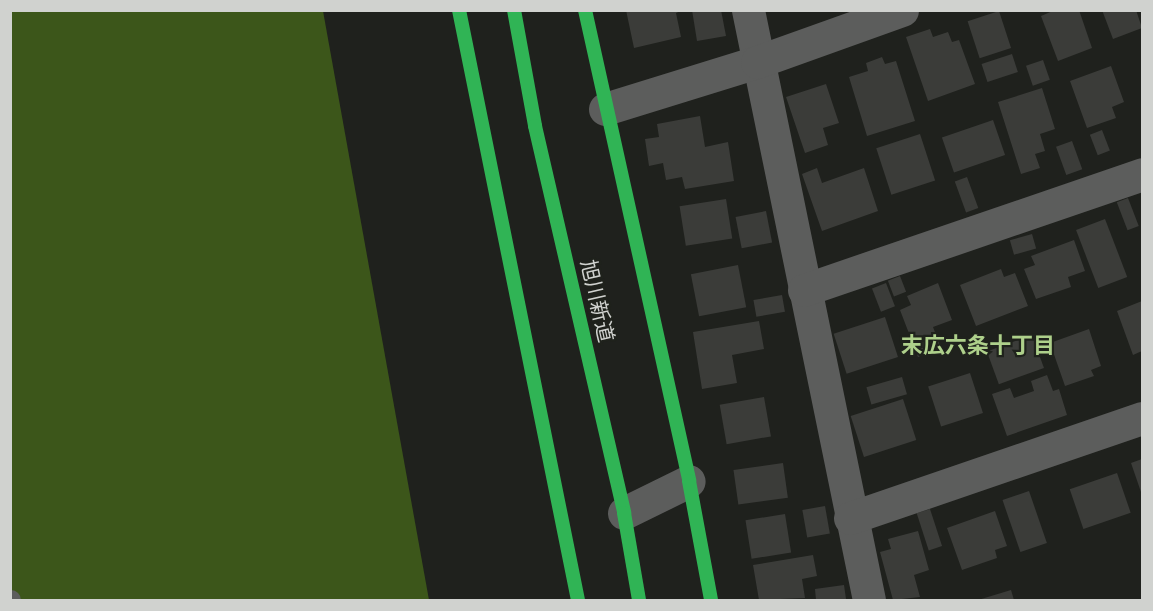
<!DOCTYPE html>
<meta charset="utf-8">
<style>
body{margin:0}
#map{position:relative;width:1153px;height:611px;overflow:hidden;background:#1f211d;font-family:"Space Grotesk","Noto Sans JP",sans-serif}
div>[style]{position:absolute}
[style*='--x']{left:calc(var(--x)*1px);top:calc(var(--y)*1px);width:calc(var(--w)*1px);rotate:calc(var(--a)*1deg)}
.forest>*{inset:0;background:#3c561a}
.building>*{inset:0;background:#3b3c39;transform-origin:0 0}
.lane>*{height:20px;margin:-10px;padding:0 10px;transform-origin:10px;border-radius:10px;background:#5c5d5c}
.street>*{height:33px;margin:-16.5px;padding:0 16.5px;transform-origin:16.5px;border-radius:16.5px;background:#5c5d5c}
.fast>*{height:14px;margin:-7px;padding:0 7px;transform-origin:7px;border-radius:7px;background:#30b455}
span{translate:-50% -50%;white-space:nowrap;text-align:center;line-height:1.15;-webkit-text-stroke:4.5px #1f221c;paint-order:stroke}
.street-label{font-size:21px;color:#d0d2cf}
.neighbourhood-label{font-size:22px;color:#aed08b;font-weight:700}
.frame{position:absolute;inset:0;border:12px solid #d0d2cf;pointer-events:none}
</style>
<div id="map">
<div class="forest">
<i style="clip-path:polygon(10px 11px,323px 11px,429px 600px,11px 600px)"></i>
</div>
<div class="building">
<i style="clip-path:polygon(626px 10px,683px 10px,676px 13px,681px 37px,634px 48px)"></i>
<i style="clip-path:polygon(692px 10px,721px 10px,726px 36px,697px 41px)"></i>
<i style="clip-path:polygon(1055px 10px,1079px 10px,1092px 48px,1058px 61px,1041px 16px)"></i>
<i style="clip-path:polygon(1102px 10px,1136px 10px,1142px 28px,1113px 39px)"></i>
<i style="left:999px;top:11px;width:39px;height:33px;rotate:72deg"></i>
<i style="clip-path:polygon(930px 29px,933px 37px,948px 32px,952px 42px,959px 40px,975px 84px,928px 101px,906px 37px)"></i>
<i style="left:1012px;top:54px;width:19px;height:32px;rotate:72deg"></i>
<i style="clip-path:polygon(882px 57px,885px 64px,896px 61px,915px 121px,867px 136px,849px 77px,868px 71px,866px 63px)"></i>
<i style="left:1043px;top:60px;width:21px;height:18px;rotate:71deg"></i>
<i style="clip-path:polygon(1111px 66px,1124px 102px,1112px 107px,1116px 118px,1087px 128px,1070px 81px)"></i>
<i style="clip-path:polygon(826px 84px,839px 123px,823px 128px,828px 145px,805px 153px,786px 97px)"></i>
<i style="clip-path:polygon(1042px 88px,1055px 129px,1040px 134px,1045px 151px,1035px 154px,1040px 168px,1021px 174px,998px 102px)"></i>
<i style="clip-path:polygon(700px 116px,705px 147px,728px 142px,734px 181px,685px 189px,682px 177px,666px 180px,663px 163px,649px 166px,645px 139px,659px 137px,657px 124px)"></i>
<i style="left:993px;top:120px;width:37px;height:54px;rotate:71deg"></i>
<i style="left:1102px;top:130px;width:22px;height:13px;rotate:69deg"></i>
<i style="left:920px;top:134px;width:49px;height:46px;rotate:72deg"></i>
<i style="left:1072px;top:141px;width:30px;height:17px;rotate:70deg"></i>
<i style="clip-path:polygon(817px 168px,822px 183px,864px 168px,878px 211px,822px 231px,802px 174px)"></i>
<i style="left:967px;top:177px;width:33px;height:13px;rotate:70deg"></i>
<i style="left:1128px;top:198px;width:30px;height:12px;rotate:69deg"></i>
<i style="left:726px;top:199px;width:40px;height:47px;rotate:81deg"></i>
<i style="left:766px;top:211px;width:32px;height:31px;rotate:79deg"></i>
<i style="left:1105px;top:219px;width:62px;height:31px;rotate:69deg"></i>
<i style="left:1032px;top:234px;width:15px;height:23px;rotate:74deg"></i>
<i style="clip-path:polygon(1074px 240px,1085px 271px,1068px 277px,1071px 287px,1036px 299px,1024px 269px,1035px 265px,1031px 256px)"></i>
<i style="left:738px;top:265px;width:43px;height:48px;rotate:79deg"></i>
<i style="clip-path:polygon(1001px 269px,1004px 277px,1015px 273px,1028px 306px,976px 326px,960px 285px)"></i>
<i style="left:900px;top:276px;width:17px;height:13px;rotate:69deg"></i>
<i style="left:886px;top:283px;width:25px;height:15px;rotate:69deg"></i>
<i style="clip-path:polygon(938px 283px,952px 320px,933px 327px,941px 348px,918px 357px,900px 310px,911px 305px,907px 296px)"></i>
<i style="left:782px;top:295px;width:17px;height:29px;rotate:80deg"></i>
<i style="clip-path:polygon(1142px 301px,1142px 351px,1133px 355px,1117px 311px)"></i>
<i style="left:885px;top:317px;width:42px;height:54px;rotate:72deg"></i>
<i style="clip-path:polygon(759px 321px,764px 349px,732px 355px,737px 383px,702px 389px,693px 332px)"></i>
<i style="clip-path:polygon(1089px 329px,1101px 366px,1091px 370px,1094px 376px,1065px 386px,1050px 343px)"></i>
<i style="left:1032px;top:335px;width:35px;height:48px;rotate:70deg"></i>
<i style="left:970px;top:373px;width:42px;height:44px;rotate:72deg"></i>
<i style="clip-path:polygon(1047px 375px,1053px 391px,1059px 389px,1067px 415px,1007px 436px,992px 394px,1010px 388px,1014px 398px,1034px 391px,1031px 381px)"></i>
<i style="left:902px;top:377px;width:18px;height:37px;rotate:74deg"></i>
<i style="left:764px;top:397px;width:40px;height:45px;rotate:80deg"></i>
<i style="left:903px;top:399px;width:43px;height:55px;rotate:72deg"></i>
<i style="clip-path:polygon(1142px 459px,1142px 495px,1131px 463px)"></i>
<i style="left:783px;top:463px;width:35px;height:50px;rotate:82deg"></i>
<i style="left:1117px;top:473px;width:42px;height:50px;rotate:71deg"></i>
<i style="left:1029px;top:491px;width:55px;height:28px;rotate:71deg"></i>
<i style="left:825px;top:506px;width:28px;height:23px;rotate:80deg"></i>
<i style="left:930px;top:509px;width:39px;height:14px;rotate:72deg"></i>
<i style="clip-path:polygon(995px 511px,1007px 546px,995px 550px,997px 558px,962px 570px,947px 528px)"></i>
<i style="left:785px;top:514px;width:39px;height:40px;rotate:81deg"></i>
<i style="clip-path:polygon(918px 531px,929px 570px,914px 575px,920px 597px,893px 600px,880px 552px,891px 549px,888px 539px)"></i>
<i style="clip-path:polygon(813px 555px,817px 576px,802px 579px,805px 598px,759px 600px,753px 565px)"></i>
<i style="clip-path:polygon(844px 585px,846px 599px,816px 600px,815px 589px)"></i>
<i style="clip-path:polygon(1011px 590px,1014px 600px,978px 600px)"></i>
</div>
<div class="lane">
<i style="--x:10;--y:600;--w:1;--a:0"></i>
</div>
<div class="street">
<i style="--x:748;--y:10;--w:602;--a:78.41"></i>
<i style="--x:605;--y:109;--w:159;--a:-17.2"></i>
<i style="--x:757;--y:62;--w:154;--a:-19.7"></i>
<i style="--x:804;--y:290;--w:357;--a:-18.9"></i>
<i style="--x:624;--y:513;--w:72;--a:-26.2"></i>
<i style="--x:850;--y:518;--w:309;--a:-18.9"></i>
</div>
<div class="fast">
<i style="--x:459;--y:10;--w:602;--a:78.6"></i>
<i style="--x:514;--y:10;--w:118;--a:79.7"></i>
<i style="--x:535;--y:126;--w:397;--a:77"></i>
<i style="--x:624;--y:513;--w:88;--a:80.2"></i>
<i style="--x:585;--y:10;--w:482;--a:77.5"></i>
<i style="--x:689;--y:481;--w:121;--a:79.5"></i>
</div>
<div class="street-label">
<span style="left:597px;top:301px;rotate:77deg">旭川新道</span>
</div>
<div class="neighbourhood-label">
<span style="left:978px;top:346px">末広六条十丁目</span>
</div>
<div class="frame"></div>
</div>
